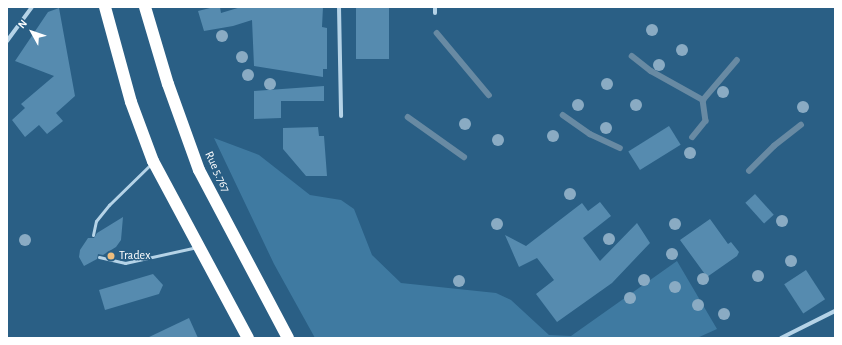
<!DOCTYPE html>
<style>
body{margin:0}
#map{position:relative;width:842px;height:345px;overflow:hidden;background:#2a5f85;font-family:"Alegreya Sans",sans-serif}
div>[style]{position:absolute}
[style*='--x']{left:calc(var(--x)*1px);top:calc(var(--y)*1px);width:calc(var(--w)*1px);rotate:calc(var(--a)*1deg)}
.green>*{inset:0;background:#3f7aa1}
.stream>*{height:5.5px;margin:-2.75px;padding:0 2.75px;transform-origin:2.75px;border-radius:2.75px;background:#688aa3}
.building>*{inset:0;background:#568baf;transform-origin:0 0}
.lane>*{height:3px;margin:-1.5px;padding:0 1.5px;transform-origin:1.5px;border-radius:1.5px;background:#b5d3e7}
.street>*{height:4px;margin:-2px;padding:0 2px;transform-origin:2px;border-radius:2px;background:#b5d3e7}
.highway>*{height:12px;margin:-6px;padding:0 6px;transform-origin:6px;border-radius:6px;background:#fff}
.trees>*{width:12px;height:12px;margin:-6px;border-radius:50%;background:#8aabc3}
.dots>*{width:11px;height:11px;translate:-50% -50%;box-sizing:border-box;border:2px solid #2a5f85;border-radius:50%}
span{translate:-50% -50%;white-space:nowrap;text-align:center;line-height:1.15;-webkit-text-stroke:3px #2a5f85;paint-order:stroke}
.street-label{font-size:12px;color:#fff}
.poi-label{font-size:12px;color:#fff}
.left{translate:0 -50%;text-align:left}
.frame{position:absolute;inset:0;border:8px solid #fff;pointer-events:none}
.north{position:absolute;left:12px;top:12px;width:40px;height:40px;-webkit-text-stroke:3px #2a5f85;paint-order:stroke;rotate:310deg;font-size:11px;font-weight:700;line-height:16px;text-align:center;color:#fff}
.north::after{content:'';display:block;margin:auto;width:14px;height:18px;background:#fff;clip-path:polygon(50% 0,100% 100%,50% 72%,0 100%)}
</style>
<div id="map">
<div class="green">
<i style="clip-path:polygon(214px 138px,259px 155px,310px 195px,341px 200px,354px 209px,372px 255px,401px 283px,496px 293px,511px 300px,549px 335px,571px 336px,677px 261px,717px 329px,697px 338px,315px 338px,274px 264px)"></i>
</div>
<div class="stream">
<i style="--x:437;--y:33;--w:81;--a:50"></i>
<i style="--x:632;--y:56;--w:24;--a:38"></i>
<i style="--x:651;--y:71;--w:60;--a:29.1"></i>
<i style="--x:703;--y:100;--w:21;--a:82"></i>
<i style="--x:706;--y:121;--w:21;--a:129"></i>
<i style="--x:703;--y:100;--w:52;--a:-49.6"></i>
<i style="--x:563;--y:115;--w:33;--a:35"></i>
<i style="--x:590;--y:134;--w:33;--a:25"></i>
<i style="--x:408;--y:117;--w:69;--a:35.5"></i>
<i style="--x:749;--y:171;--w:35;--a:-45"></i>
<i style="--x:774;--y:146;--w:34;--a:-38"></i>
</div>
<div class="building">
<i style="clip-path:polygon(214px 7px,220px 7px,221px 13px,241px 7px,323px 7px,322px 27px,327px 28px,327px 69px,323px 69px,323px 77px,254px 66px,252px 20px,233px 26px,204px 31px,198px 11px)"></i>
<i style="left:356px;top:7px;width:33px;height:52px"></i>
<i style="clip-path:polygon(59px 8px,75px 96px,56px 113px,63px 121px,47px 134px,39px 125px,25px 137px,12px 120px,25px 108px,21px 104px,54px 76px,15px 61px,48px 12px)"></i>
<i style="clip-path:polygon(324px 86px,324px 101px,281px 101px,281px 118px,254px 119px,254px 91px)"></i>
<i style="left:669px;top:126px;width:22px;height:48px;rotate:58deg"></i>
<i style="clip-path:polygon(318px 127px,319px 136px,324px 136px,327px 176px,306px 176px,283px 149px,283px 128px)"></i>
<i style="left:755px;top:194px;width:28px;height:13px;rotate:48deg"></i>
<i style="clip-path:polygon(600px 202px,611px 216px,583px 238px,600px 261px,637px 223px,650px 243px,612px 283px,557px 322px,536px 294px,554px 280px,537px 258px,519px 267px,505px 235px,526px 246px,582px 203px,588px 211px)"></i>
<i style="clip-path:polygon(123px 217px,121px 240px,116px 247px,103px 255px,98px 254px,97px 259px,84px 266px,79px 257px,80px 250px,88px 238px,94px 238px,97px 233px)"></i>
<i style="clip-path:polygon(710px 219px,728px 244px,731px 242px,739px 252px,737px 256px,707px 277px,680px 240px)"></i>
<i style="left:806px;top:270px;width:35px;height:26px;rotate:57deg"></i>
<i style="clip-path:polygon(153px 274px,163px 285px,159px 294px,105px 310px,99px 290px)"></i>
<i style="clip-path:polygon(189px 318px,198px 338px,147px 338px)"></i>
</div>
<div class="lane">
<i style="--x:93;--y:235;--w:14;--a:-78"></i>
<i style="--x:96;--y:221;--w:21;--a:-51"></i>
<i style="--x:109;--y:205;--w:59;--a:-44.3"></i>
<i style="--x:99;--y:257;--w:27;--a:13"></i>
<i style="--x:125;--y:263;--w:74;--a:-12.5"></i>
</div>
<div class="street">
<i style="--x:339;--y:7;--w:109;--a:88.9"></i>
<i style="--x:435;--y:13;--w:6;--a:-90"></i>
<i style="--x:7;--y:41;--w:42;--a:-53.7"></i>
<i style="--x:781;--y:338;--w:60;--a:-26.6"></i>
</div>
<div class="highway">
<i style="--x:105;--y:7;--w:98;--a:74.7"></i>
<i style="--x:131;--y:102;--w:63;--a:69.6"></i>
<i style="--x:153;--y:161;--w:201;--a:61.8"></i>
<i style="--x:145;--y:7;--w:80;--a:73.4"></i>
<i style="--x:168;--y:84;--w:91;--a:70.2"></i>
<i style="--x:199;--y:170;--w:190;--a:62.1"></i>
</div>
<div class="trees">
<i style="left:652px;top:30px"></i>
<i style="left:222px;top:36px"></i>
<i style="left:682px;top:50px"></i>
<i style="left:242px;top:57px"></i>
<i style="left:659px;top:65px"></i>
<i style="left:248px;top:75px"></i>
<i style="left:270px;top:84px"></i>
<i style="left:607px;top:84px"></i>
<i style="left:723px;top:92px"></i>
<i style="left:578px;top:105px"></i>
<i style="left:636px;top:105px"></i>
<i style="left:803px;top:107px"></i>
<i style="left:465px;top:124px"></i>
<i style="left:606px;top:128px"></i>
<i style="left:553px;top:136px"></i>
<i style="left:498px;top:140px"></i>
<i style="left:690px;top:153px"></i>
<i style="left:570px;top:194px"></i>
<i style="left:782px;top:221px"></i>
<i style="left:497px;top:224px"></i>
<i style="left:675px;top:224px"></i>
<i style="left:609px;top:239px"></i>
<i style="left:25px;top:240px"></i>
<i style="left:672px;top:254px"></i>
<i style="left:791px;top:261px"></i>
<i style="left:758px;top:276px"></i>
<i style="left:703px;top:279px"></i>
<i style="left:644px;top:280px"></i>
<i style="left:459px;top:281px"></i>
<i style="left:675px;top:287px"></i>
<i style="left:630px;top:298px"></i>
<i style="left:698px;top:305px"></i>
<i style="left:724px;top:314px"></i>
</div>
<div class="dots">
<i style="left:111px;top:256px;background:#eebd7d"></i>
</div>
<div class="street-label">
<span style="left:217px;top:172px;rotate:65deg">Rue 5.767</span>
</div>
<div class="poi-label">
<span class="left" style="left:119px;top:256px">Tradex</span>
</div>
<div class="frame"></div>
<div class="north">N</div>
</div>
